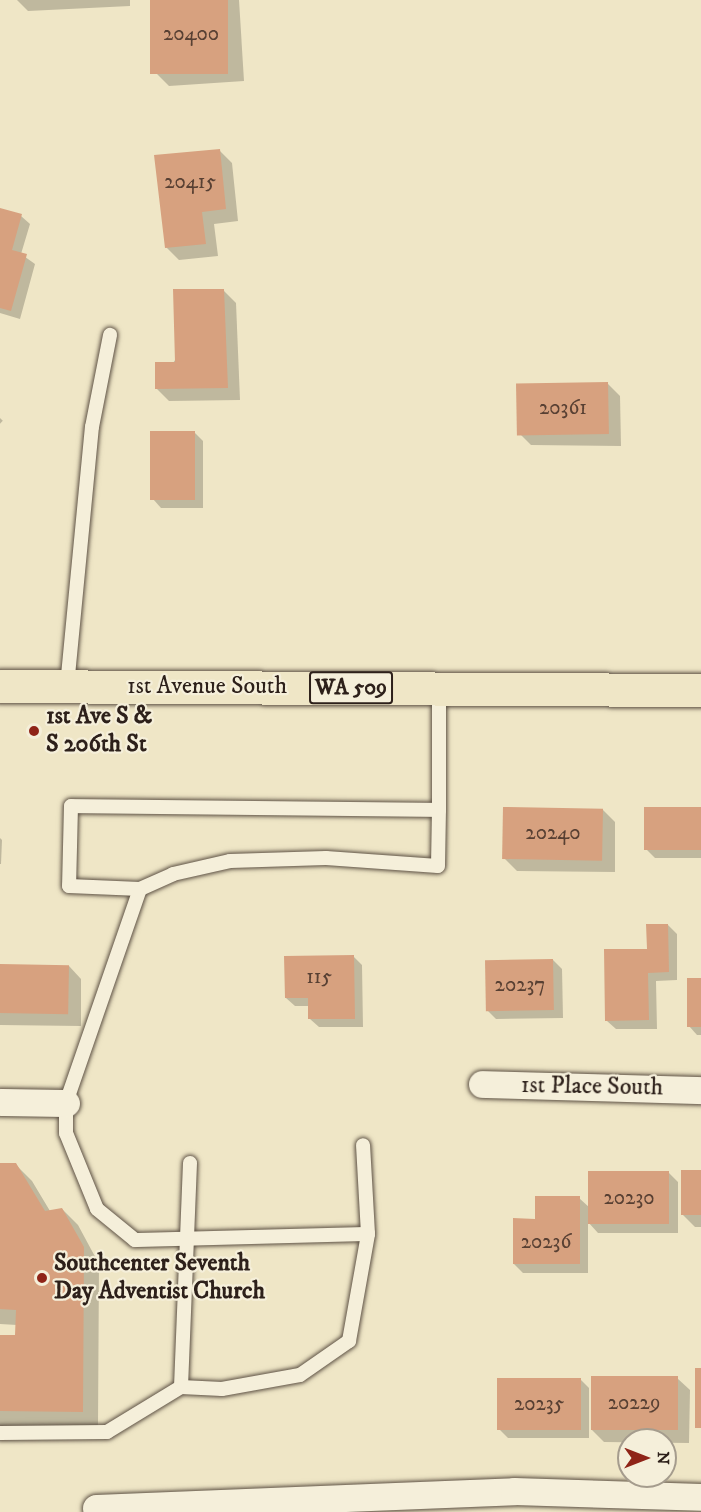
<!DOCTYPE html>
<style>
body{margin:0}
#map{position:relative;width:701px;height:1512px;overflow:hidden;background:#efe6c6;font-family:"IM FELL DW Pica",serif}
div>[style]{position:absolute}
[style*='--x']{left:calc(var(--x)*1px);top:calc(var(--y)*1px);width:calc(var(--w)*1px);rotate:calc(var(--a)*1deg)}
.shadow>*{inset:0;background:#0003;transform-origin:0 0}
.building>*{inset:0;background:#d7a17f;transform-origin:0 0}
.roads{filter:drop-shadow(0 0 2px #5e5245) drop-shadow(0 0 2px #5e5245)}
.service>*{height:14px;margin:-7px;padding:0 7px;transform-origin:7px;border-radius:7px;background:#f5efda}
.minor>*{height:27px;margin:-13.5px;padding:0 13.5px;transform-origin:13.5px;border-radius:13.5px;background:#f5efda}
.primary>*{height:33px;margin:-16.5px;padding:0 16.5px;transform-origin:16.5px;border-radius:16.5px;background:#efe6c6}
.dots>*{width:16px;height:16px;translate:-50% -50%;box-sizing:border-box;border:3px solid #f5efda;border-radius:50%}
span{translate:-50% -50%;white-space:nowrap;text-align:center;line-height:1.15;-webkit-text-stroke:4.5px #f5efda;paint-order:stroke}
.number-label{font-size:21px;color:#584033}
.number-label span{-webkit-text-stroke-width:0}
.shield-label span{padding:2px 4px;background:#f5efda;border:2px solid;border-radius:4px;-webkit-text-stroke-width:0}
.shield-label{font-size:22px;color:#2d201a;font-weight:700}
.street-label{font-size:24px;color:#2d201a}
.poi-label{font-size:24px;color:#2d201a;font-weight:700}
.left{translate:0 -50%;text-align:left}
.north{position:absolute;left:617px;top:1428px;width:60px;height:60px;box-sizing:border-box;background:#f5efda;border:2px solid #a59c8d;border-radius:50%;rotate:90deg;font-size:16px;font-weight:700;line-height:24px;text-align:center;color:#2d201a}
.north::after{content:'';display:block;margin:auto;width:21px;height:27px;background:#8f2418;clip-path:polygon(50% 0,100% 100%,50% 72%,0 100%)}
</style>
<div id="map">
<div class="shadow">
<i style="clip-path:polygon(17px 0,130px 0,130px 6px,28px 11px)"></i>
<i style="clip-path:polygon(152px 0,239px 0,244px 81px,169px 86px,156px 73px)"></i>
<i style="clip-path:polygon(219px 150px,232px 163px,238px 221px,214px 224px,218px 256px,179px 260px,166px 247px)"></i>
<i style="clip-path:polygon(0 210px,21px 216px,30px 224px,21px 254px,35px 264px,20px 319px,0 313px)"></i>
<i style="clip-path:polygon(223px 290px,236px 303px,240px 400px,169px 401px,156px 388px)"></i>
<i style="clip-path:polygon(608px 384px,620px 396px,621px 446px,531px 445px,519px 433px)"></i>
<i style="left:0;top:418px;width:4px;height:59px;rotate:45deg"></i>
<i style="clip-path:polygon(194px 432px,203px 441px,203px 508px,161px 508px,153px 499px)"></i>
<i style="clip-path:polygon(602px 809px,615px 822px,615px 872px,517px 871px,504px 858px)"></i>
<i style="clip-path:polygon(701px 809px,701px 858px,655px 858px,646px 849px)"></i>
<i style="clip-path:polygon(0 838px,2px 840px,1px 864px,0 864px)"></i>
<i style="clip-path:polygon(668px 925px,677px 934px,677px 980px,656px 981px,657px 1029px,616px 1029px,607px 1021px)"></i>
<i style="clip-path:polygon(353px 956px,362px 965px,363px 1027px,319px 1027px,310px 1019px,310px 1006px,295px 1006px,286px 998px)"></i>
<i style="clip-path:polygon(553px 960px,562px 969px,563px 1018px,496px 1019px,487px 1010px)"></i>
<i style="clip-path:polygon(0 966px,69px 966px,81px 979px,81px 1026px,0 1025px)"></i>
<i style="clip-path:polygon(701px 979px,701px 1035px,697px 1035px,689px 1026px)"></i>
<i style="clip-path:polygon(0 1164px,16px 1165px,32px 1181px,50px 1211px,62px 1209px,78px 1225px,99px 1264px,98px 1427px,0 1426px,0 1336px,17px 1337px,17px 1325px,0 1324px)"></i>
<i style="clip-path:polygon(701px 1171px,701px 1227px,695px 1227px,682px 1214px)"></i>
<i style="clip-path:polygon(669px 1173px,678px 1182px,678px 1233px,598px 1233px,588px 1222px,588px 1273px,523px 1273px,514px 1264px,579px 1198px,590px 1208px)"></i>
<i style="clip-path:polygon(677px 1378px,690px 1390px,689px 1443px,604px 1442px,592px 1430px)"></i>
<i style="clip-path:polygon(580px 1379px,589px 1388px,589px 1438px,508px 1438px,499px 1429px)"></i>
</div>
<div class="building">
<i style="left:150px;top:0;width:78px;height:74px"></i>
<i style="clip-path:polygon(220px 149px,226px 209px,202px 212px,206px 244px,165px 248px,154px 155px)"></i>
<i style="clip-path:polygon(0 208px,22px 214px,12px 250px,27px 254px,11px 311px,0 308px)"></i>
<i style="clip-path:polygon(173px 289px,224px 289px,228px 388px,155px 389px,155px 362px,175px 362px)"></i>
<i style="left:608px;top:382px;width:52px;height:92px;rotate:89deg"></i>
<i style="left:150px;top:431px;width:45px;height:69px"></i>
<i style="left:503px;top:807px;width:100px;height:52px;rotate:1deg"></i>
<i style="left:644px;top:807px;width:57px;height:43px"></i>
<i style="clip-path:polygon(646px 924px,668px 924px,669px 972px,648px 973px,649px 1020px,605px 1021px,604px 949px,647px 949px)"></i>
<i style="clip-path:polygon(354px 955px,355px 1019px,308px 1019px,308px 998px,285px 998px,284px 956px)"></i>
<i style="left:553px;top:959px;width:51px;height:68px;rotate:89deg"></i>
<i style="left:0;top:964px;width:69px;height:49px;rotate:1deg"></i>
<i style="left:687px;top:978px;width:14px;height:49px"></i>
<i style="clip-path:polygon(0 1163px,16px 1163px,45px 1211px,62px 1208px,84px 1247px,83px 1412px,0 1411px,0 1335px,15px 1335px,16px 1310px,0 1309px)"></i>
<i style="left:681px;top:1170px;width:20px;height:45px"></i>
<i style="left:588px;top:1171px;width:81px;height:53px"></i>
<i style="clip-path:polygon(535px 1196px,580px 1196px,580px 1264px,513px 1264px,513px 1218px,535px 1219px)"></i>
<i style="left:695px;top:1368px;width:6px;height:60px"></i>
<i style="left:591px;top:1376px;width:87px;height:54px"></i>
<i style="left:497px;top:1378px;width:84px;height:52px"></i>
</div>
<div class="roads">
<div class="service">
<i style="--x:67;--y:686;--w:260;--a:-84.5"></i>
<i style="--x:92;--y:427;--w:94;--a:-78.9"></i>
<i style="--x:439;--y:810;--w:368;--a:-179.4"></i>
<i style="--x:71;--y:806;--w:80;--a:91.4"></i>
<i style="--x:69;--y:886;--w:71;--a:2.4"></i>
<i style="--x:140;--y:889;--w:36;--a:-24"></i>
<i style="--x:173;--y:874;--w:58;--a:-12.8"></i>
<i style="--x:230;--y:861;--w:96;--a:-1.8"></i>
<i style="--x:326;--y:858;--w:112;--a:4.1"></i>
<i style="--x:438;--y:866;--w:56;--a:-89"></i>
<i style="--x:439;--y:810;--w:122;--a:-90"></i>
<i style="--x:140;--y:889;--w:226;--a:109.1"></i>
<i style="--x:66;--y:1103;--w:30;--a:90"></i>
<i style="--x:66;--y:1133;--w:82;--a:67.8"></i>
<i style="--x:97;--y:1209;--w:49;--a:39.2"></i>
<i style="--x:135;--y:1240;--w:233;--a:-1.5"></i>
<i style="--x:190;--y:1163;--w:224;--a:92.3"></i>
<i style="--x:181;--y:1387;--w:41;--a:2.8"></i>
<i style="--x:222;--y:1389;--w:79;--a:-10.2"></i>
<i style="--x:300;--y:1375;--w:60;--a:-34.8"></i>
<i style="--x:349;--y:1341;--w:109;--a:-79.9"></i>
<i style="--x:368;--y:1234;--w:89;--a:-93.2"></i>
<i style="--x:0;--y:1433;--w:107;--a:-0.5"></i>
<i style="--x:107;--y:1432;--w:87;--a:-31.3"></i>
</div>
<div class="minor">
<i style="--x:482;--y:1084;--w:219;--a:1.6"></i>
<i style="--x:0;--y:1102;--w:66;--a:0.9"></i>
<i style="--x:96;--y:1508;--w:418;--a:-2.3"></i>
<i style="--x:514;--y:1491;--w:187;--a:1.8"></i>
</div>
<div class="primary">
<i style="--x:0;--y:686;--w:701;--a:0.33"></i>
</div>
</div>
<div class="dots">
<i style="left:34px;top:731px;background:#8f2418"></i>
<i style="left:42px;top:1278px;background:#8f2418"></i>
</div>
<div class="number-label">
<span style="left:191px;top:34px">20400</span>
<span style="left:190px;top:182px">20415</span>
<span style="left:563px;top:408px">20361</span>
<span style="left:553px;top:833px">20240</span>
<span style="left:319px;top:977px">115</span>
<span style="left:520px;top:985px">20237</span>
<span style="left:629px;top:1198px">20230</span>
<span style="left:546px;top:1242px">20236</span>
<span style="left:634px;top:1403px">20229</span>
<span style="left:539px;top:1404px">20235</span>
</div>
<div class="shield-label">
<span style="left:351px;top:688px">WA 509</span>
</div>
<div class="street-label">
<span style="left:207px;top:687px">1st Avenue South</span>
<span style="left:592px;top:1087px;rotate:1deg">1st Place South</span>
</div>
<div class="poi-label">
<span class="left" style="left:46px;top:731px">1st Ave S &amp;<br>S 206th St</span>
<span class="left" style="left:54px;top:1278px">Southcenter Seventh<br>Day Adventist Church</span>
</div>
<div class="north">N</div>
</div>
